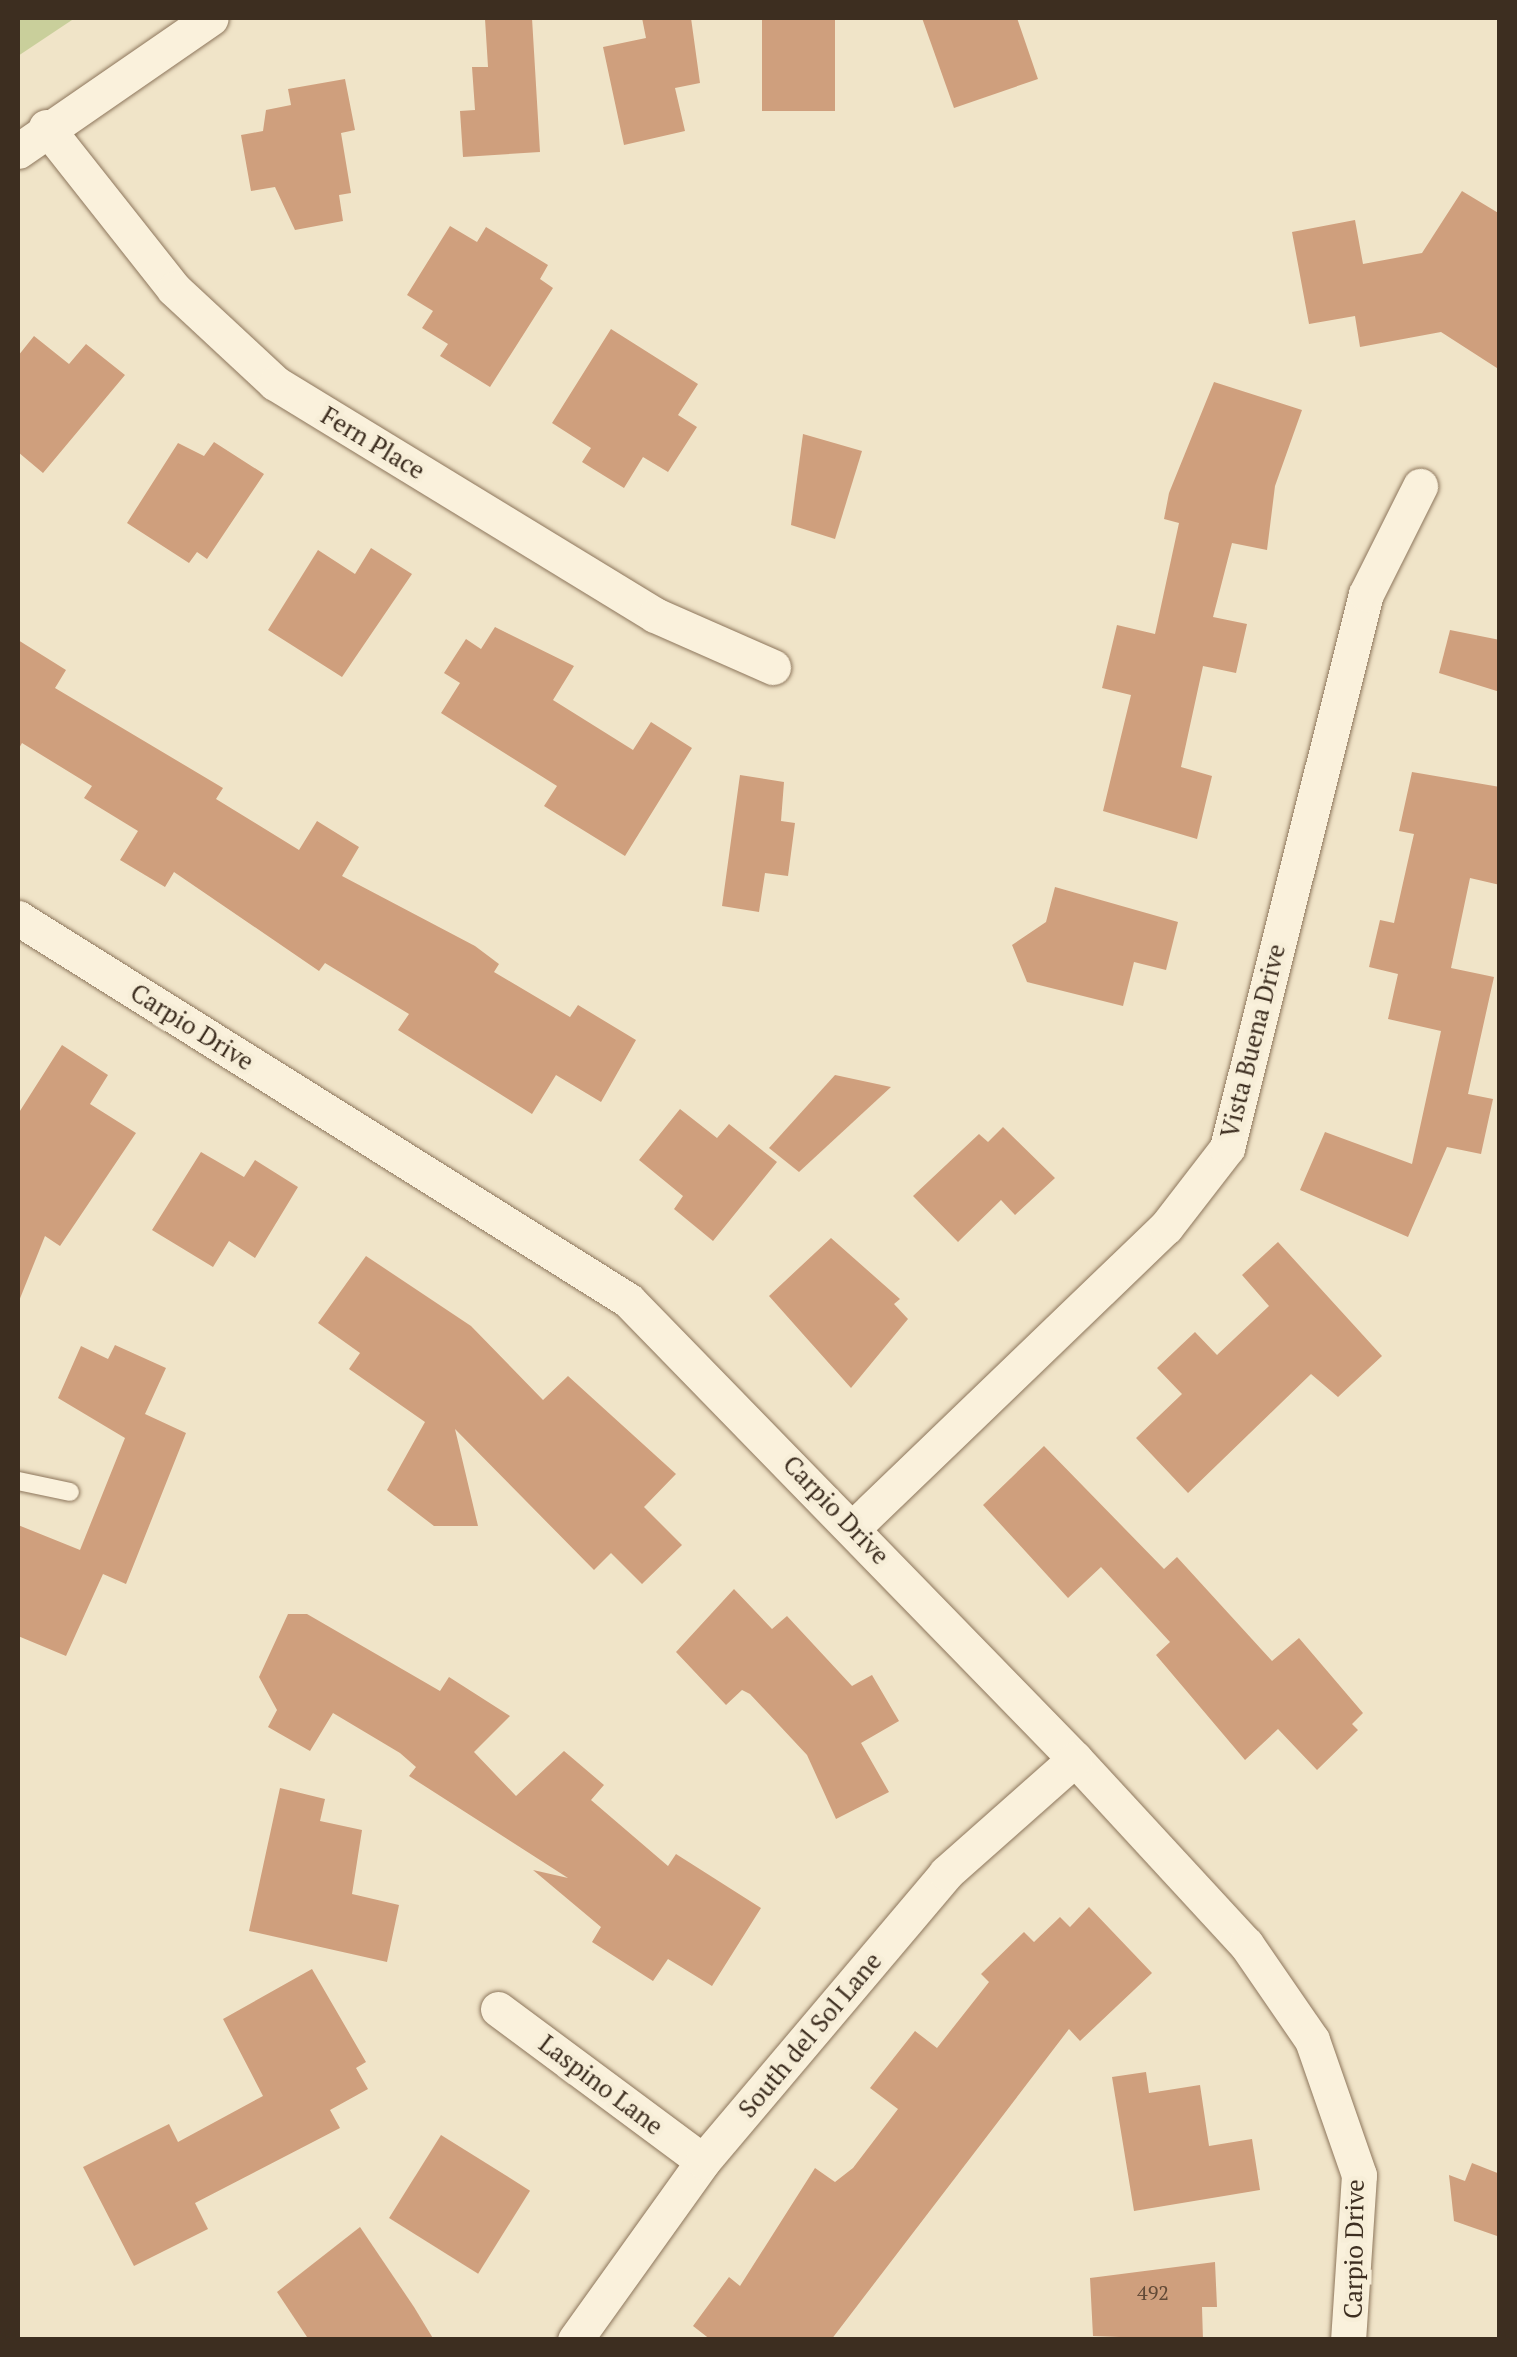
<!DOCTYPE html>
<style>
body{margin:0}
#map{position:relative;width:1517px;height:2357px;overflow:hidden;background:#f0e4c8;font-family:"PT Serif",serif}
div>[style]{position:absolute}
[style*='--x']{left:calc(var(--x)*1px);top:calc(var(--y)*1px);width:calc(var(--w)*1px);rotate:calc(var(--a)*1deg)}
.green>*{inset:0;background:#c9cf9b}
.building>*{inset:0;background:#cf9f7d;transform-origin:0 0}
.roads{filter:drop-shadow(0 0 2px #8d765c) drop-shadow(0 0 2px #8d765c)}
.service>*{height:18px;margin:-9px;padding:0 9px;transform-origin:9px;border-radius:9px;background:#faf1dc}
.minor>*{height:35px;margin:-17.5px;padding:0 17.5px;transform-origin:17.5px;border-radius:17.5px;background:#faf1dc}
span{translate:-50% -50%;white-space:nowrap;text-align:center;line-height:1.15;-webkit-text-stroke:9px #f7eed8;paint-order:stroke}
.number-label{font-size:20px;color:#624a37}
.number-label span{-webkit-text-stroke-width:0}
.street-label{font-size:25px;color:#3d2e20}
.frame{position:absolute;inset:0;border:20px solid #3d2e20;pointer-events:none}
</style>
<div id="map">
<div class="green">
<i style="clip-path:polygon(18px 18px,75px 18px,18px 56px)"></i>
</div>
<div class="building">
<i style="clip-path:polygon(532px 18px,540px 152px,463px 157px,460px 111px,475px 110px,472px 67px,488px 67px,485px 19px)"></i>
<i style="clip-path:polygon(642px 18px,691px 18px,700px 83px,675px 88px,685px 131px,624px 145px,603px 47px,646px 38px)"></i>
<i style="left:762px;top:18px;width:73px;height:93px"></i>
<i style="clip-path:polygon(922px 18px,1017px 18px,1038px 79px,954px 108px)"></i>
<i style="clip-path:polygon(345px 79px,355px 130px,341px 133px,351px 193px,339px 195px,343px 221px,295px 230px,275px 187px,251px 191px,241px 135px,263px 131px,266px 110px,291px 105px,288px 89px)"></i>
<i style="clip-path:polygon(1462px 191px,1500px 214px,1500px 370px,1441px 332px,1360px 347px,1355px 316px,1309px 324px,1292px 232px,1355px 220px,1363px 264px,1422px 253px)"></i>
<i style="clip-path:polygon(450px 226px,477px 242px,486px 227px,548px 265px,540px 279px,553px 288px,490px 387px,440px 356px,448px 344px,422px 328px,433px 311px,407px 295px)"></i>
<i style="clip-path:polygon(611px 329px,698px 384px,678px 415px,697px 427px,668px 472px,643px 457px,624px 488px,582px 462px,591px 448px,552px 423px)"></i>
<i style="clip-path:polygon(34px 336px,69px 364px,86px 344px,125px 375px,43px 473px,18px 452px,18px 356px)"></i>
<i style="clip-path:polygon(1214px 382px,1302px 410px,1275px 486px,1267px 550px,1232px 543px,1213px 617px,1247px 624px,1236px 673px,1203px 666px,1181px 767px,1212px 776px,1197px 839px,1103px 811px,1131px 695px,1102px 688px,1117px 625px,1155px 634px,1179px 523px,1164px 519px,1169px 493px)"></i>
<i style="clip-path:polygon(803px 434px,862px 451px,835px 539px,791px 525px)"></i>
<i style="clip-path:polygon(214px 442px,264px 474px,207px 559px,197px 552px,189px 563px,127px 523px,178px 443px,204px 456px)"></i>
<i style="clip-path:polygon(371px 548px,412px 574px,342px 677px,268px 630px,318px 550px,355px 574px)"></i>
<i style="clip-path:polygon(495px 627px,574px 666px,553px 700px,633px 750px,651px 722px,692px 748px,625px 856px,544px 806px,557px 786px,441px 713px,460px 683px,444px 673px,466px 639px,481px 649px)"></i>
<i style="clip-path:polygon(1450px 630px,1500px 640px,1500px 692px,1439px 673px)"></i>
<i style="clip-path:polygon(18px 640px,66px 670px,55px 688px,223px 788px,216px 799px,299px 850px,317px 821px,359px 847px,342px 876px,475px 946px,499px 964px,494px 972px,570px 1017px,578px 1005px,636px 1040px,601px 1102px,556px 1075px,532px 1114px,398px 1030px,409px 1014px,325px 963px,319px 971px,174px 872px,165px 887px,120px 860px,138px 831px,84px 798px,92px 786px,22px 743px,18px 750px)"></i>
<i style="clip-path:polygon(1412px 772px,1500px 787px,1500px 885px,1470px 878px,1451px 968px,1494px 977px,1468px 1094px,1493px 1099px,1481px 1154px,1447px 1147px,1408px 1237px,1300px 1190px,1325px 1132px,1412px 1164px,1441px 1031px,1388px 1019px,1398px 974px,1369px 967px,1380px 920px,1394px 923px,1414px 834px,1399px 831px)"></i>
<i style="clip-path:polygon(740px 775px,784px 782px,781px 821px,795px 823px,788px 876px,765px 873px,759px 912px,722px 906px)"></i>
<i style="clip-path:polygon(1055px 887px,1178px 922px,1166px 970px,1134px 962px,1123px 1006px,1027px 982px,1012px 945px,1046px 922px)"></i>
<i style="clip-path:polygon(62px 1045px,108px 1075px,90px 1104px,136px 1133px,60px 1246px,45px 1236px,19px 1301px,18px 1114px)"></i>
<i style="clip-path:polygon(835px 1075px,891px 1087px,799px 1172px,769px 1148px)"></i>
<i style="clip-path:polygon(680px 1109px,717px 1138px,729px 1124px,777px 1162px,713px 1241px,674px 1209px,683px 1196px,639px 1160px)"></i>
<i style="clip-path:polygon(1003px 1127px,1055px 1178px,1015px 1215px,1001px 1200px,958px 1242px,913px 1196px,979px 1134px,988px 1142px)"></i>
<i style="clip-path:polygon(201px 1152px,244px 1177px,255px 1160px,298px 1187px,255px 1258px,229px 1241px,213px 1267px,152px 1230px)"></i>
<i style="clip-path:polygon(831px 1238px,900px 1299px,894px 1304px,908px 1319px,851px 1388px,769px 1296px)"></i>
<i style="clip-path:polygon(1278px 1242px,1382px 1356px,1338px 1397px,1311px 1374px,1188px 1493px,1136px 1438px,1182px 1394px,1157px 1368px,1195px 1332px,1217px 1355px,1269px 1306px,1242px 1275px)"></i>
<i style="clip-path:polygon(366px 1256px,471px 1326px,543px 1400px,568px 1376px,676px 1474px,644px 1507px,682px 1545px,642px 1584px,611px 1553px,594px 1570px,455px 1429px,478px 1526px,434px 1526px,387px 1490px,425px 1422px,349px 1369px,360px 1353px,318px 1323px)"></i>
<i style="clip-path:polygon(115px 1345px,166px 1368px,145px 1414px,186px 1433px,126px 1584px,103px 1574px,66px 1656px,18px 1636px,18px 1525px,80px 1550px,125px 1438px,58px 1398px,81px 1346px,108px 1359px)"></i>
<i style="clip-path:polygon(1044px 1446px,1164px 1569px,1177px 1557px,1272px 1661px,1299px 1638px,1363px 1713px,1352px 1724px,1358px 1730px,1317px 1770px,1278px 1729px,1245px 1760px,1156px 1655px,1170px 1642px,1101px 1567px,1068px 1598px,983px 1505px)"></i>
<i style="clip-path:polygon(734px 1589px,772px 1629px,787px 1616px,852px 1686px,872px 1675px,899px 1721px,861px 1743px,889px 1792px,836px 1819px,807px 1755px,750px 1694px,742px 1690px,726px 1705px,676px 1652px)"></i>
<i style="clip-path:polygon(288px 1614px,307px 1614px,440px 1691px,449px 1677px,510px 1716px,474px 1752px,516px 1796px,564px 1751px,604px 1785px,591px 1800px,668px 1866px,676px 1854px,761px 1908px,712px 1986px,668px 1959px,653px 1981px,592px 1942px,601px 1927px,533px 1870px,568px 1878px,409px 1776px,416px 1767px,400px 1753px,333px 1713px,310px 1751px,268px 1727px,277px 1710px,259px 1677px)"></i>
<i style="clip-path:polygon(280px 1788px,325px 1799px,320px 1821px,362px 1830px,352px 1894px,399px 1905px,387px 1962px,249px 1931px)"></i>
<i style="clip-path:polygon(1089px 1907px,1152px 1973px,1080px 2041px,1069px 2029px,831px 2340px,711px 2340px,693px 2326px,729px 2277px,740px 2286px,815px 2168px,835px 2182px,853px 2168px,898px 2109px,870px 2088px,915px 2031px,937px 2048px,989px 1982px,981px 1974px,1024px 1932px,1034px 1942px,1060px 1917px,1070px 1927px)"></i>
<i style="clip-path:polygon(312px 1969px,366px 2062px,356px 2068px,368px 2089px,330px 2110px,340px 2128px,195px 2203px,208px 2229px,134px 2266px,83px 2167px,169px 2124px,178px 2142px,263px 2096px,223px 2019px)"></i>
<i style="clip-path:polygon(1146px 2072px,1149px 2093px,1200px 2085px,1209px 2146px,1252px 2139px,1260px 2190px,1134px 2211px,1112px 2077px)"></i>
<i style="left:441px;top:2135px;width:105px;height:98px;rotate:32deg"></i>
<i style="clip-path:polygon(1472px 2163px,1500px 2174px,1500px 2237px,1454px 2221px,1449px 2175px,1465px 2181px)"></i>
<i style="clip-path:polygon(360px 2227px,414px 2307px,434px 2340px,309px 2340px,277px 2292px)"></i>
<i style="clip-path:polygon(1215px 2262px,1217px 2307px,1202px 2307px,1203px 2340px,1093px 2336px,1090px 2278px)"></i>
</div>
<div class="roads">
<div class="service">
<i style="--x:18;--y:1481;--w:53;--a:11.9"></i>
</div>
<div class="minor">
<i style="--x:46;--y:127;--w:206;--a:51.7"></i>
<i style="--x:174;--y:289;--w:138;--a:42.9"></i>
<i style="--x:275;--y:383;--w:445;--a:31.4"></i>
<i style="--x:655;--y:615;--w:129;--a:23.8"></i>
<i style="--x:18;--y:151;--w:234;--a:-34.6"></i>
<i style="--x:18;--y:918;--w:720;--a:32.06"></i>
<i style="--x:628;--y:1300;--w:641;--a:45.76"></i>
<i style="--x:1075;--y:1759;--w:252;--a:47.3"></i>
<i style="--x:1246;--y:1944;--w:116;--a:55.5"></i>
<i style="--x:1312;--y:2040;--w:143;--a:70.8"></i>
<i style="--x:1359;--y:2175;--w:165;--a:93.8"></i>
<i style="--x:854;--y:1527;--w:433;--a:-43.9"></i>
<i style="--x:1166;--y:1227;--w:100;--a:-52.3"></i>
<i style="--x:1227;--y:1148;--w:571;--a:-75.92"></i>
<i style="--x:1366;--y:594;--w:121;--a:-63.4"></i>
<i style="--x:498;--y:2009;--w:255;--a:36.6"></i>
<i style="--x:575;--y:2340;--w:220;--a:-54.4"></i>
<i style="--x:703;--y:2161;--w:377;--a:-49.8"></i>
<i style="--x:946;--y:1873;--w:172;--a:-41.5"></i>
</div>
</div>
<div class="number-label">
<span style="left:1153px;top:2292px">492</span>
</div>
<div class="street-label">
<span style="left:373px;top:443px;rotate:31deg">Fern Place</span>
<span style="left:192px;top:1027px;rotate:32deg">Carpio Drive</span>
<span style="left:1253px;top:1041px;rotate:-76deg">Vista Buena Drive</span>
<span style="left:836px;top:1510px;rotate:46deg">Carpio Drive</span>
<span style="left:810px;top:2035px;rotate:-50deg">South del Sol Lane</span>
<span style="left:601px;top:2085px;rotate:37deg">Laspino Lane</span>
<span style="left:1354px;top:2249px;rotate:-89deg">Carpio Drive</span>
</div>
<div class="frame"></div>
</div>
